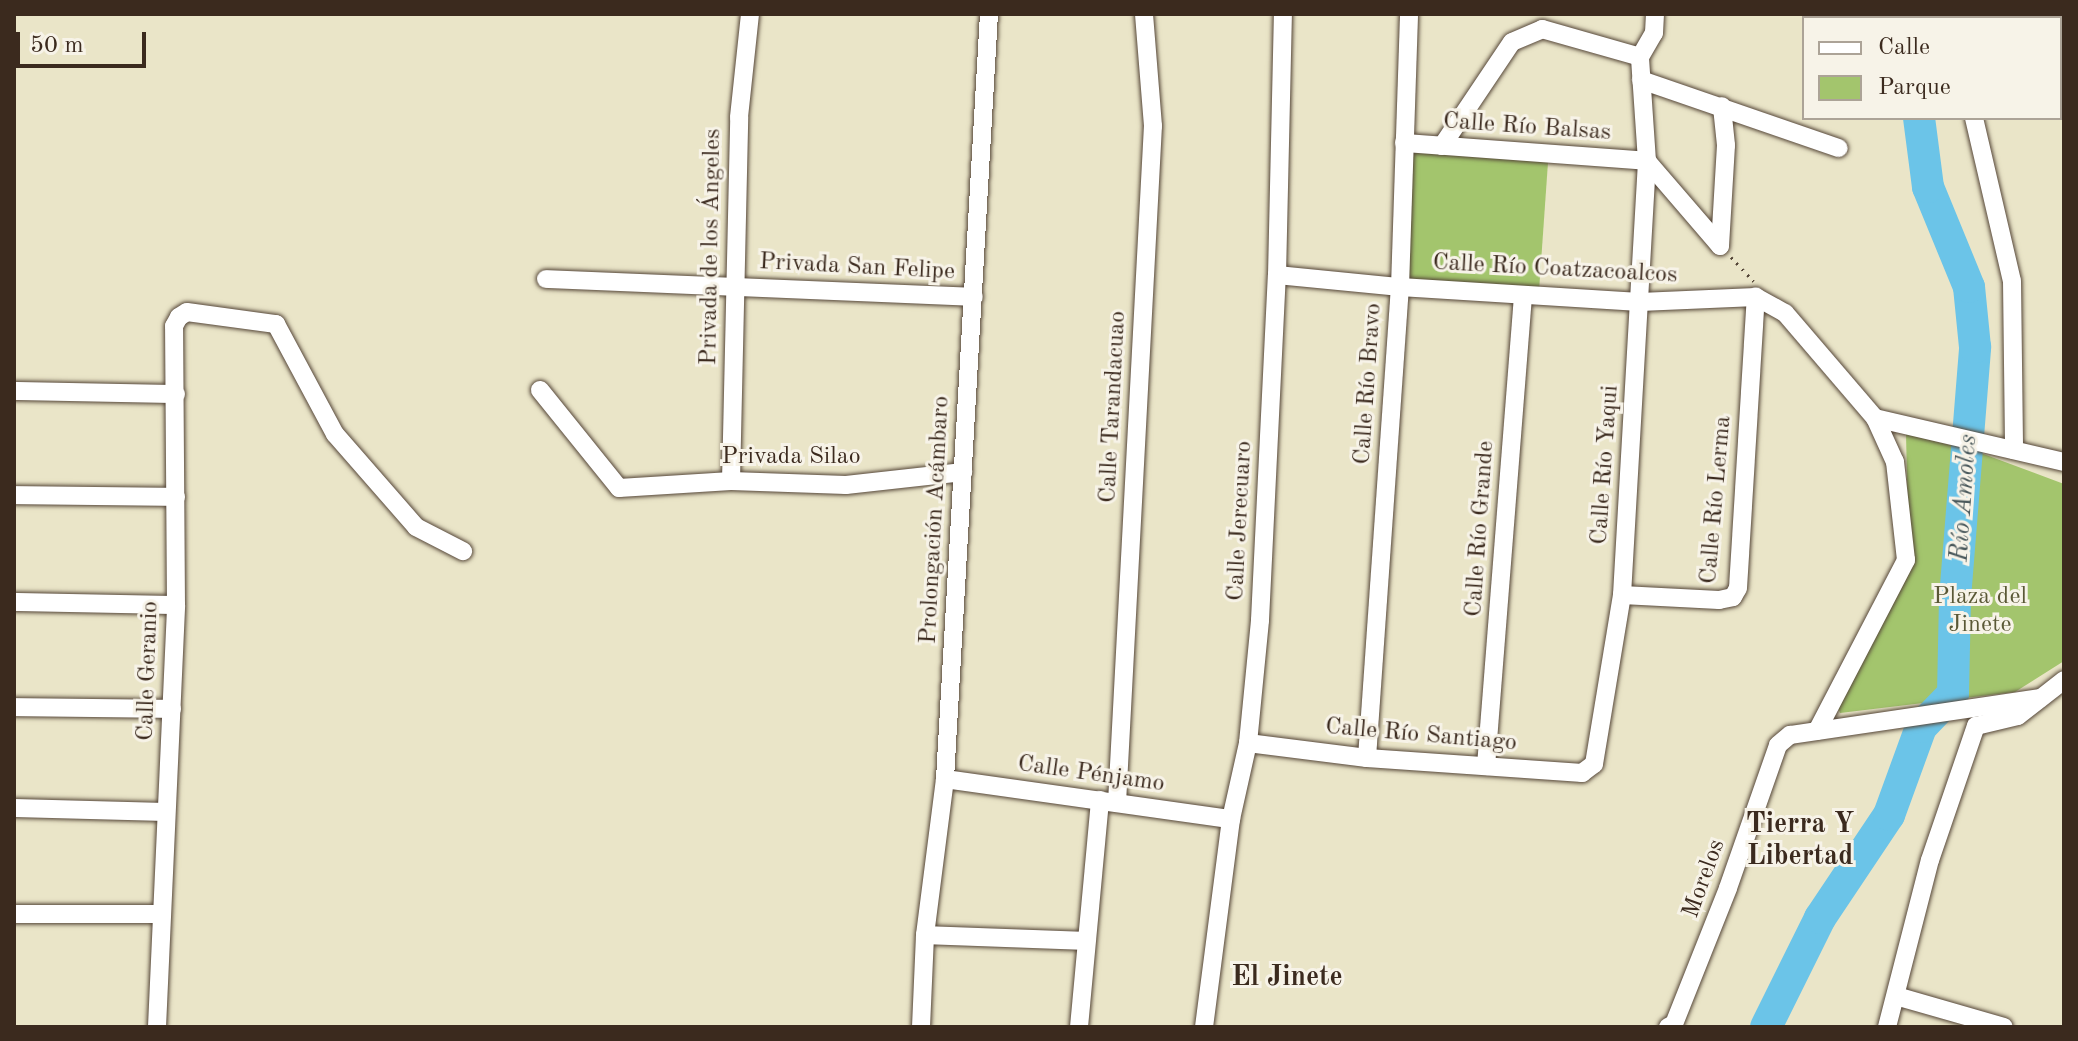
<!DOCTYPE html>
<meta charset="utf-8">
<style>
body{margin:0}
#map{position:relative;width:2078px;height:1041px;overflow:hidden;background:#eae5c8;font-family:"Old Standard TT",serif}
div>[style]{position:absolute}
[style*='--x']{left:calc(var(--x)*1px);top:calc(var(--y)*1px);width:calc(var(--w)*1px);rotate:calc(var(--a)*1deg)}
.green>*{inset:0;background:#a3c56d;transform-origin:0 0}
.river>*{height:32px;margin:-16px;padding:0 16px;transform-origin:16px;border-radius:16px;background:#6bc4e8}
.path>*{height:3px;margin-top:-1.5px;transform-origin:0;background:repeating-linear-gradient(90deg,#554638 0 2px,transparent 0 8px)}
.roads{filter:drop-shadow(0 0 2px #554638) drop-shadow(0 0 2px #554638)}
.minor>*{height:18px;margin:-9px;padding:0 9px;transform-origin:9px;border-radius:9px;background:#fff}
span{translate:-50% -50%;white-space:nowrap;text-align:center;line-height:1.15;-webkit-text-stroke:6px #f7f3e8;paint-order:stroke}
.street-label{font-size:24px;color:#3b2a1e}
.park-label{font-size:24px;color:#5a5836}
.water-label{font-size:26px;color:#49585b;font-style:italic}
.quarter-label{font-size:28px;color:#3b2a1e;font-weight:700}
.frame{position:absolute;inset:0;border:16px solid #3b2a1e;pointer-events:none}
.legend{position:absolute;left:1802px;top:16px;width:260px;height:104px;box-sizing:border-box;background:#f7f3e8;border:2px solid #aca397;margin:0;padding:10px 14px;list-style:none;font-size:24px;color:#3b2a1e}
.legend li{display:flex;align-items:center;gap:16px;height:40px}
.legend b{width:40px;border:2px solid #aca397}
.scale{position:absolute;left:16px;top:32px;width:130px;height:36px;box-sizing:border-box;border:4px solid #3b2a1e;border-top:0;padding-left:10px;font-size:24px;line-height:28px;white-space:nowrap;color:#3b2a1e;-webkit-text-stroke:6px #f7f3e8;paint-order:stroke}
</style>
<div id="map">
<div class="green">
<i style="left:1404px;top:143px;width:145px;height:144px;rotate:4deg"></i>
<i style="clip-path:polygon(1906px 434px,1978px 452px,2064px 484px,2064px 661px,2015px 692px,1840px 713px,1837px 704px,1909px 565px)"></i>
</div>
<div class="river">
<i style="--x:1918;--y:14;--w:4;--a:90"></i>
<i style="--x:1766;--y:1027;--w:122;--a:-63.6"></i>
<i style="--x:1820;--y:918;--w:124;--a:-56.2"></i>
<i style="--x:1889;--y:815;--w:94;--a:-70"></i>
<i style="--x:1921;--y:727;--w:46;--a:-45.9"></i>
<i style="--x:1953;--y:694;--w:96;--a:-88.8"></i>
<i style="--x:1955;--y:598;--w:252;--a:-85.4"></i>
<i style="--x:1975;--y:347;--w:60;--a:-95.7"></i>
<i style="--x:1969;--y:287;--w:108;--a:-112.3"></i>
<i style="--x:1928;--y:187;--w:70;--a:-97.4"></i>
</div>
<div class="path">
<i style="--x:1731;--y:257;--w:33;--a:47"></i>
</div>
<div class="roads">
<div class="minor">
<i style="--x:1850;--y:14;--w:14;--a:17"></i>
<i style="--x:1641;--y:80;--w:209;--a:19"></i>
<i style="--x:1974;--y:118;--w:167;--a:76.9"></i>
<i style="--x:2012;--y:281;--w:169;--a:89.3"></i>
<i style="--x:1404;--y:143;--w:244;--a:4.2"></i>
<i style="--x:1442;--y:146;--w:125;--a:-56.1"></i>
<i style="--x:1512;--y:42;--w:33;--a:-23"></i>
<i style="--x:1542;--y:29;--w:102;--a:15.9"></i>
<i style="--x:1647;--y:161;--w:112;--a:49.3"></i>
<i style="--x:1720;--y:246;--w:101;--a:-86.6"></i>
<i style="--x:1726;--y:145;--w:39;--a:-96"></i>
<i style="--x:1277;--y:275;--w:124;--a:5.6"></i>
<i style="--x:1400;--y:287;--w:240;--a:3.6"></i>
<i style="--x:1640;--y:302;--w:116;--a:-2.5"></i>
<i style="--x:1756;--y:297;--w:33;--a:29"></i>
<i style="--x:1785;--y:313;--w:138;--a:49.4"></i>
<i style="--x:1875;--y:418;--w:194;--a:13.1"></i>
<i style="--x:546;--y:279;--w:428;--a:2.4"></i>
<i style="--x:540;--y:390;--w:126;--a:51.1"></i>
<i style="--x:619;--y:488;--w:112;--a:-3.6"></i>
<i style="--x:731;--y:481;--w:115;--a:2"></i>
<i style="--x:846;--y:485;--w:118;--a:-6.3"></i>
<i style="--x:14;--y:391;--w:162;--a:1.1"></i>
<i style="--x:731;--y:481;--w:364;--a:-88.7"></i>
<i style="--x:739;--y:117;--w:104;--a:-83.9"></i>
<i style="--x:14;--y:495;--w:162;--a:0.7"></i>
<i style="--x:1622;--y:595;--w:97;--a:3"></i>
<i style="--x:1719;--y:600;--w:14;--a:-12"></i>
<i style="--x:1733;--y:597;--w:10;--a:-61"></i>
<i style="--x:1738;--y:588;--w:292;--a:-86.5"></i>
<i style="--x:14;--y:602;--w:162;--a:1.1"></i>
<i style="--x:14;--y:707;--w:158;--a:0.7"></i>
<i style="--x:1817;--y:731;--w:193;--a:-62.5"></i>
<i style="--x:1906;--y:560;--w:99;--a:-96.4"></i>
<i style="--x:1895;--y:462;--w:48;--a:-114.4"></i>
<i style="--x:1248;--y:743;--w:120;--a:7.2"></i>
<i style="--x:1367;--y:758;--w:216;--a:4"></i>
<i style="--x:1582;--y:773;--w:15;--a:-37"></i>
<i style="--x:1594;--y:764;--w:171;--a:-80.6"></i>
<i style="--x:1622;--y:595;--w:435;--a:-86.7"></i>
<i style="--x:1647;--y:161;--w:104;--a:-93.9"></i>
<i style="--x:1640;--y:57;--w:28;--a:-60"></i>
<i style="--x:1654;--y:33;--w:19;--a:-87"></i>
<i style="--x:1367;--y:758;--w:472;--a:-86"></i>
<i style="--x:1400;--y:287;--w:273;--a:-88.1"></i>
<i style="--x:1486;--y:766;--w:472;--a:-85.5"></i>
<i style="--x:945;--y:779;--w:289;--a:8"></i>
<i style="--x:1117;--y:803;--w:678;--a:-86.96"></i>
<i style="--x:1153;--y:126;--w:112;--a:-94.6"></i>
<i style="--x:14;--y:808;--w:152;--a:1.5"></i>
<i style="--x:14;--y:914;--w:146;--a:0"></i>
<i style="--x:925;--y:935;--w:161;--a:2.1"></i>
<i style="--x:1896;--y:996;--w:112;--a:16"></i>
<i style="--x:157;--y:1027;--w:422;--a:-87.4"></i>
<i style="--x:176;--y:605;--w:279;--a:-90.4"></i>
<i style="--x:174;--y:326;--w:10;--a:-61"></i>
<i style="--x:179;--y:317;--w:9;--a:-32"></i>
<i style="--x:187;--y:312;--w:90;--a:7.7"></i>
<i style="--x:276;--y:324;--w:125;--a:61.8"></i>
<i style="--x:335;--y:434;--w:123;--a:48.9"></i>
<i style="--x:416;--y:527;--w:53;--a:27.1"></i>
<i style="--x:921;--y:1027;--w:92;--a:-87.5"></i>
<i style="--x:925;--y:935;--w:157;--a:-82.7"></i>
<i style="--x:945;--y:779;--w:766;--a:-86.71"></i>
<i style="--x:1079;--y:1027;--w:228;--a:-84.7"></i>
<i style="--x:1204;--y:1027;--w:210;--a:-82.6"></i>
<i style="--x:1231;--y:819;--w:78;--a:-77.4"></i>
<i style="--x:1248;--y:743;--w:124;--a:-84.4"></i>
<i style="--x:1260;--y:620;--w:345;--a:-87.2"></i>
<i style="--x:1277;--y:275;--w:261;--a:-88.7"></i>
<i style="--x:1668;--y:1027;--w:7;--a:-27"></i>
<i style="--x:1674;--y:1024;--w:146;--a:-68.3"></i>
<i style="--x:1728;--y:888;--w:151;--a:-70.7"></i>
<i style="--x:1778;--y:745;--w:16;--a:-40"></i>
<i style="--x:1790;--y:735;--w:253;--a:-8.4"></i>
<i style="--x:1887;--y:1027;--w:172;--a:-75.6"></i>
<i style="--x:1930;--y:860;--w:142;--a:-71.1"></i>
<i style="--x:1976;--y:726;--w:43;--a:-13.4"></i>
<i style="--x:2018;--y:716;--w:58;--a:-38"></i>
</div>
</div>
<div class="street-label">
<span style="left:1527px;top:128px;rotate:4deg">Calle Río Balsas</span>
<span style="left:712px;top:247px;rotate:-89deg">Privada de los Ángeles</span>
<span style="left:857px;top:268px;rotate:3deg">Privada San Felipe</span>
<span style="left:1555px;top:270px;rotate:3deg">Calle Río Coatzacoalcos</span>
<span style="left:1369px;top:384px;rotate:-86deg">Calle Río Bravo</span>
<span style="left:1114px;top:407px;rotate:-87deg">Calle Tarandacuao</span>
<span style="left:791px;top:458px">Privada Silao</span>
<span style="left:1606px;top:465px;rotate:-86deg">Calle Río Yaqui</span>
<span style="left:1717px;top:500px;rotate:-85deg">Calle Río Lerma</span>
<span style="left:936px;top:520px;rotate:-87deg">Prolongación Acámbaro</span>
<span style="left:1241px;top:521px;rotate:-87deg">Calle Jerecuaro</span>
<span style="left:1481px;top:529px;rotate:-86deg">Calle Río Grande</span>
<span style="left:149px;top:671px;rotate:-88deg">Calle Geranio</span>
<span style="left:1421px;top:736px;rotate:5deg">Calle Río Santiago</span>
<span style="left:1091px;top:775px;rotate:8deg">Calle Pénjamo</span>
<span style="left:1705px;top:879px;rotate:-70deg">Morelos</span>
</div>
<div class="park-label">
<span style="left:1980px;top:612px">Plaza del<br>Jinete</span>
</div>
<div class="water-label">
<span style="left:1965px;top:498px;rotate:-86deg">Río Amoles</span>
</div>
<div class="quarter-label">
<span style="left:1800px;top:841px">Tierra Y<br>Libertad</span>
<span style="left:1287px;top:978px">El Jinete</span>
</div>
<div class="frame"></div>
<ul class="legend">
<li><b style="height:10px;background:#fff"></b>Calle</li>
<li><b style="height:22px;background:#a3c56d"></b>Parque</li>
</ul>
<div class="scale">50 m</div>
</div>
